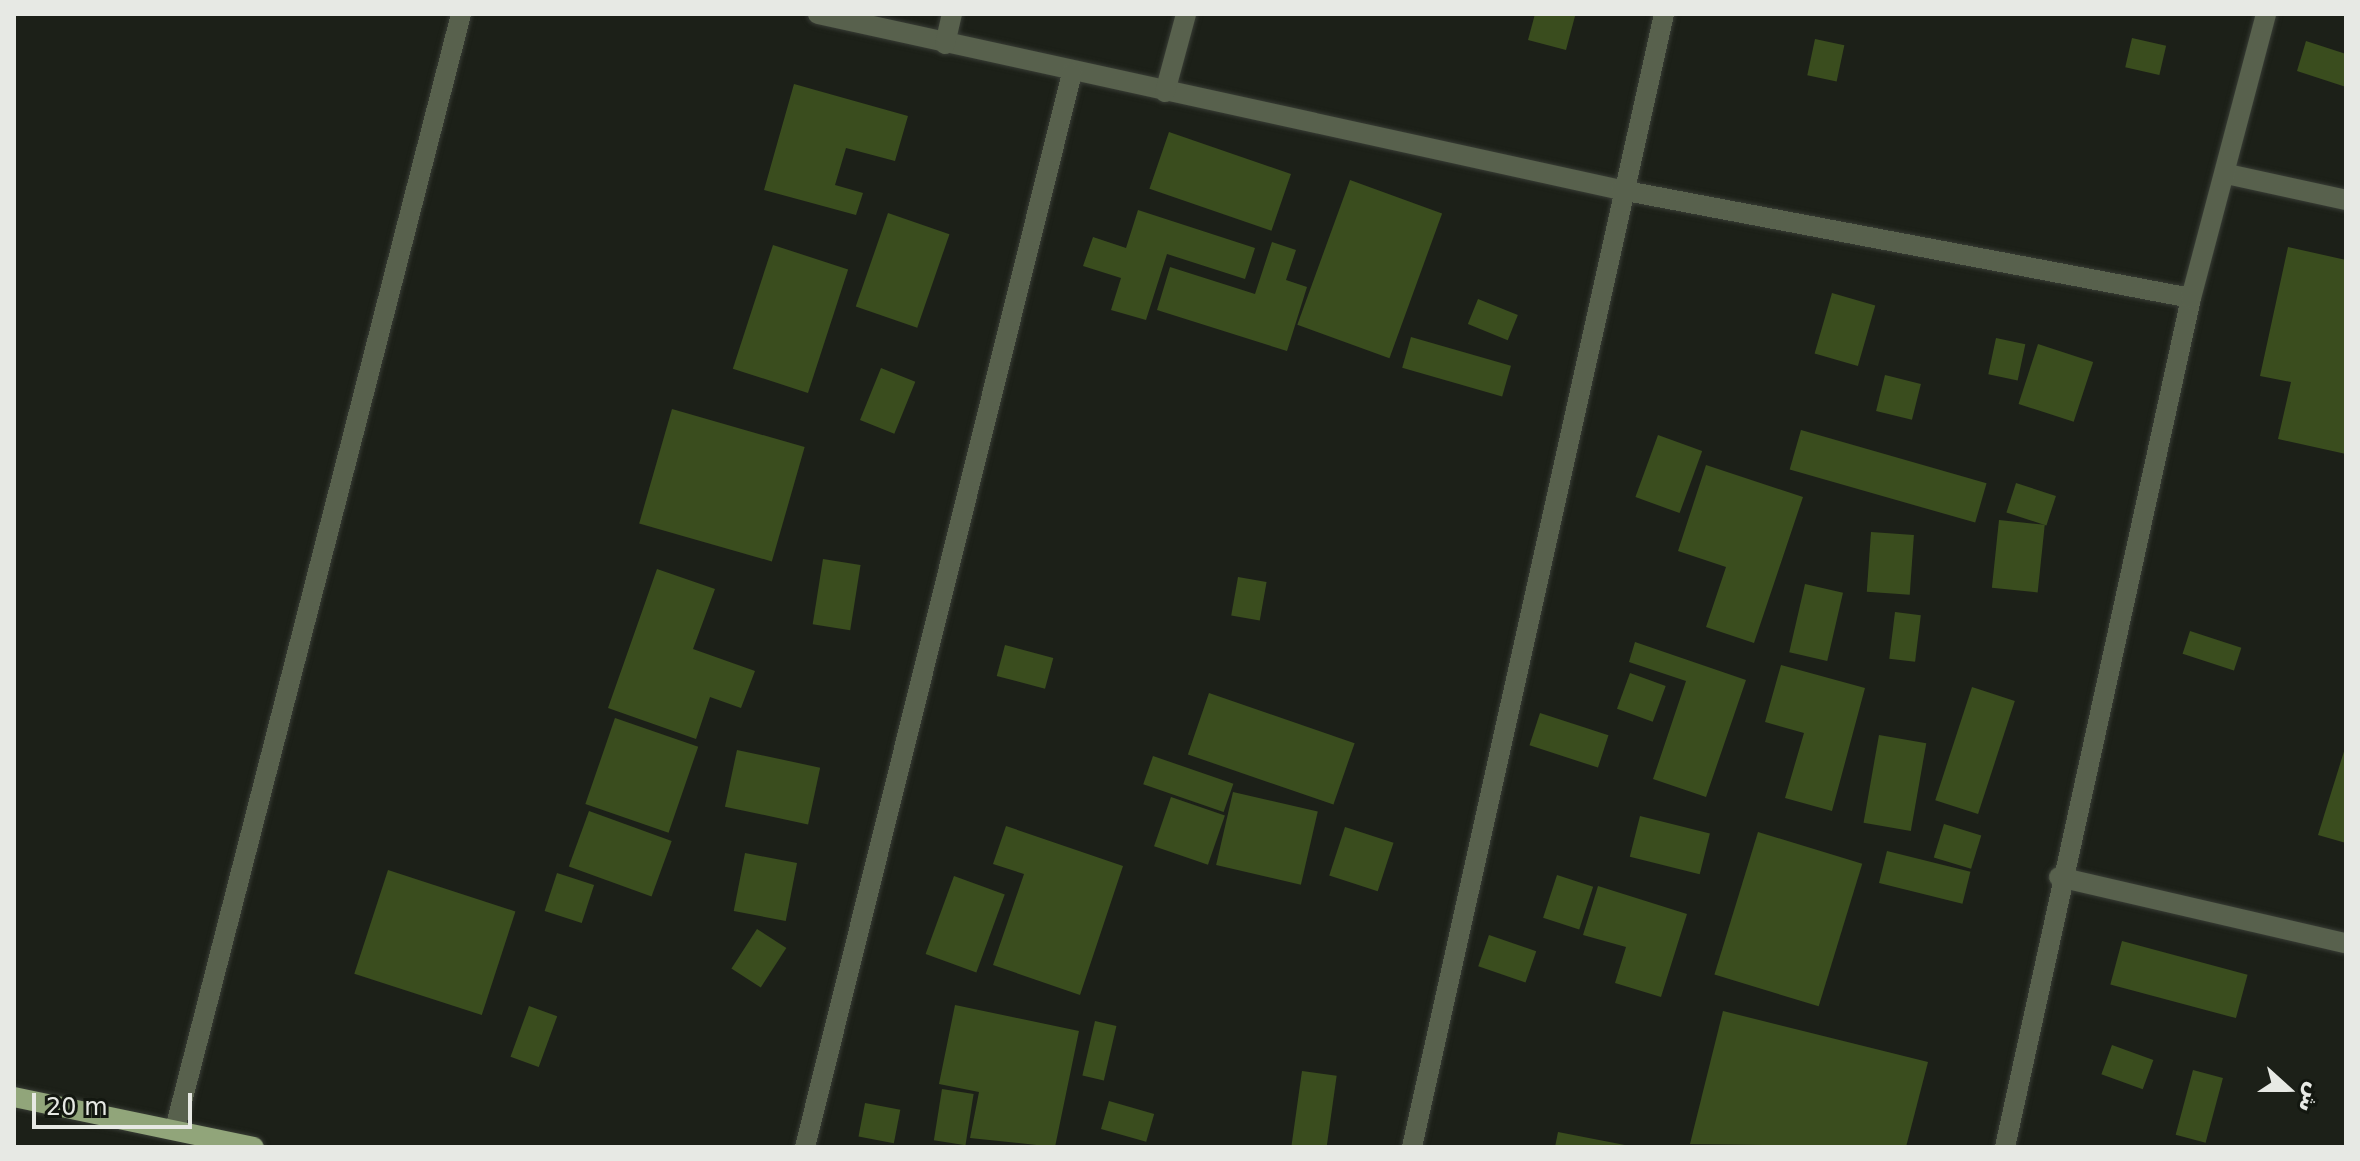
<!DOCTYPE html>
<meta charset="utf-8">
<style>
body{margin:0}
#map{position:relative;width:2360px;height:1161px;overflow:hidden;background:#1c2018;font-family:"DejaVu Sans",Cairo,sans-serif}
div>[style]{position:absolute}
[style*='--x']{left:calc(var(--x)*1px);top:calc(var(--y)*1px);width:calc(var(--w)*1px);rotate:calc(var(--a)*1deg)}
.building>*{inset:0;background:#3a4d1e;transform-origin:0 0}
.roads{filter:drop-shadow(0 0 2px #383c35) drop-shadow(0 0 2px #383c35)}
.minor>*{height:20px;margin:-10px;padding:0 10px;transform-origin:10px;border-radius:10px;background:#58614d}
.major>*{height:20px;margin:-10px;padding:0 10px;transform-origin:10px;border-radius:10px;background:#91a57a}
span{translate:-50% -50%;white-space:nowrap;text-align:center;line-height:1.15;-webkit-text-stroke:7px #131710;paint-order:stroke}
.frame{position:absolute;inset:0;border:16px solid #e7e9e4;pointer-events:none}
.north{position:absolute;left:2248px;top:1049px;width:80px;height:80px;-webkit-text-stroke:6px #131710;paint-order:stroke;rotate:111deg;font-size:22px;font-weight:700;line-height:32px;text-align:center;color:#e7e9e4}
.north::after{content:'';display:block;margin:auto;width:28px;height:36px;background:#e7e9e4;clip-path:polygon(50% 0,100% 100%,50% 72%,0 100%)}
.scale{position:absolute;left:32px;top:1093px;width:160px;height:36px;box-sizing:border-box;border:4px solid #e7e9e4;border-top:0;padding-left:10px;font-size:24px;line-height:28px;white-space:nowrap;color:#e7e9e4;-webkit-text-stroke:6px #131710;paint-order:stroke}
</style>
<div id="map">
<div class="building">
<i style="clip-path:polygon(1535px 14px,1575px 16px,1566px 50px,1528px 40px)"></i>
<i style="left:2132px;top:38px;width:35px;height:30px;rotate:13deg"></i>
<i style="left:1815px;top:39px;width:30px;height:37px;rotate:12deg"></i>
<i style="clip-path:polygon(2306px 41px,2346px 54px,2346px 87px,2297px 71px)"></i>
<i style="clip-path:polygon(794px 84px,908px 116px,895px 161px,846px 148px,835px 185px,863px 193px,856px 215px,764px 190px)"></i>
<i style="left:1169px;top:132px;width:129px;height:60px;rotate:19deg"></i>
<i style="left:1350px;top:180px;width:98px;height:154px;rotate:20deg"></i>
<i style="clip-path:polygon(1138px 210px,1255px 248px,1245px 279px,1167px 254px,1146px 320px,1111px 310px,1121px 278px,1083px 266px,1093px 237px,1126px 248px)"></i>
<i style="left:888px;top:213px;width:65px;height:99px;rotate:19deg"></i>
<i style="clip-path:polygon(1272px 242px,1296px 250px,1286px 280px,1307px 287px,1287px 351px,1157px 310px,1170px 267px,1255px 294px)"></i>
<i style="left:773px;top:245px;width:79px;height:130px;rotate:18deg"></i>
<i style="clip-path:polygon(2288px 247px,2346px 260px,2346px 454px,2278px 439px,2291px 382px,2260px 376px)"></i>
<i style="left:1832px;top:293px;width:45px;height:63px;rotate:16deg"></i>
<i style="left:1478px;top:299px;width:43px;height:27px;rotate:22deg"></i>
<i style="left:1411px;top:337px;width:104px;height:32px;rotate:16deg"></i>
<i style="left:1996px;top:338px;width:30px;height:37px;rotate:12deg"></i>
<i style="left:2038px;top:344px;width:58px;height:63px;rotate:18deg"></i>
<i style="left:881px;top:368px;width:37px;height:56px;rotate:22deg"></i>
<i style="left:1885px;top:375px;width:37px;height:37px;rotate:14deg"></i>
<i style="left:672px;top:409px;width:138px;height:119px;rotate:16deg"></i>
<i style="left:1801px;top:430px;width:193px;height:41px;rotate:16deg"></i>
<i style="left:1658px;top:435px;width:47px;height:66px;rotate:20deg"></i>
<i style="clip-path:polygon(1706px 465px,1803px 497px,1754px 643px,1706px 627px,1726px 567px,1678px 551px)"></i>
<i style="left:2016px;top:483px;width:42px;height:31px;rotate:18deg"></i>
<i style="left:1999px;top:520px;width:46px;height:68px;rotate:6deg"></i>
<i style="left:1871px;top:532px;width:43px;height:60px;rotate:4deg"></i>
<i style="left:823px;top:559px;width:38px;height:66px;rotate:9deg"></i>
<i style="clip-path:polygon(657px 569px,715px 589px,693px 649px,755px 671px,741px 708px,710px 697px,696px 739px,608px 708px)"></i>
<i style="left:1238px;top:577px;width:29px;height:39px;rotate:10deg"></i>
<i style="left:1805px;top:584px;width:39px;height:70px;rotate:13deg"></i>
<i style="left:1895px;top:612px;width:26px;height:47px;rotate:7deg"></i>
<i style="left:2190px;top:631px;width:54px;height:24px;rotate:18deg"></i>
<i style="clip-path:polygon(1635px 642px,1746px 680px,1706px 797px,1653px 779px,1686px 681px,1629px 662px)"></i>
<i style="left:1005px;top:645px;width:50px;height:32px;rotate:15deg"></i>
<i style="clip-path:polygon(1781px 665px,1865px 688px,1832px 811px,1785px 798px,1804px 733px,1765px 722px)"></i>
<i style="left:1630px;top:673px;width:38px;height:38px;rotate:20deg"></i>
<i style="left:1972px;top:687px;width:45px;height:119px;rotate:18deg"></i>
<i style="left:1209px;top:693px;width:154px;height:65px;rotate:19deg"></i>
<i style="left:1540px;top:713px;width:72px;height:34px;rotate:18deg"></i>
<i style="left:615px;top:718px;width:88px;height:91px;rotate:19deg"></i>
<i style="left:1879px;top:735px;width:48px;height:89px;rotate:10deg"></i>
<i style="clip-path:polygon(2346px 745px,2346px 843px,2318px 835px)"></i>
<i style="left:737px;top:750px;width:85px;height:58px;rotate:12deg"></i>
<i style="left:1153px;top:756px;width:85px;height:30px;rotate:19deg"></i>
<i style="left:1233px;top:792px;width:87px;height:75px;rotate:13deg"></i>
<i style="left:1171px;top:797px;width:57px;height:52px;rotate:19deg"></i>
<i style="left:589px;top:811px;width:88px;height:59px;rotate:20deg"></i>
<i style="left:1640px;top:816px;width:72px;height:42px;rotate:14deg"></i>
<i style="left:1944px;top:824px;width:39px;height:35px;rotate:17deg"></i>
<i style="clip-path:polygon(1006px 826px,1123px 866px,1080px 995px,993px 965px,1024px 874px,993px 864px)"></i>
<i style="left:1345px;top:827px;width:51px;height:51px;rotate:18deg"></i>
<i style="left:1758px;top:832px;width:109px;height:149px;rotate:17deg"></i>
<i style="left:1887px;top:851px;width:86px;height:33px;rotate:14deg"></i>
<i style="left:745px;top:853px;width:53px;height:59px;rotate:11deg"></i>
<i style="left:388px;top:870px;width:134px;height:109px;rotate:18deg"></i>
<i style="left:557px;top:873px;width:39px;height:40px;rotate:18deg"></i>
<i style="left:1557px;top:875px;width:38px;height:45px;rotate:18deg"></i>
<i style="left:954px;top:876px;width:54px;height:83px;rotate:20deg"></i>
<i style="clip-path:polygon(1598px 886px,1687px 914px,1661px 997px,1615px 983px,1626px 947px,1583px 935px)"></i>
<i style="left:757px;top:929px;width:35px;height:47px;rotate:33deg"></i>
<i style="left:1489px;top:935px;width:50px;height:33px;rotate:19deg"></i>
<i style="left:2122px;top:941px;width:130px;height:45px;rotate:15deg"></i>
<i style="clip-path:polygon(955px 1005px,1079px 1031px,1055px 1147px,970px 1138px,979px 1092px,939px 1084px)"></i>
<i style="left:529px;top:1006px;width:30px;height:54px;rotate:20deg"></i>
<i style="clip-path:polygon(1723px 1011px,1928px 1062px,1906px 1147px,1690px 1144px)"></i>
<i style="left:1095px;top:1021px;width:22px;height:56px;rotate:13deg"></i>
<i style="left:2112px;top:1045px;width:44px;height:31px;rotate:20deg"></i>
<i style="left:2193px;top:1070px;width:31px;height:67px;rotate:15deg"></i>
<i style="left:1302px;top:1071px;width:35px;height:77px;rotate:8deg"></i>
<i style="left:942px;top:1089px;width:32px;height:52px;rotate:9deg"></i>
<i style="left:1109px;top:1101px;width:47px;height:29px;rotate:16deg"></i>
<i style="left:865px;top:1103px;width:36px;height:34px;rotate:11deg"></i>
<i style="clip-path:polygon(1558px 1132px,1630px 1146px,1630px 1147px,1555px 1147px)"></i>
</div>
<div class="roads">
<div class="minor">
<i style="--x:818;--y:14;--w:822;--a:12.36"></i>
<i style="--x:1621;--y:190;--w:580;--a:10.73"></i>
<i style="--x:945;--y:44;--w:31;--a:-77"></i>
<i style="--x:1165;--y:92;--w:81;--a:-74.9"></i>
<i style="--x:2227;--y:174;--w:122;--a:12.3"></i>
<i style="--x:2059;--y:877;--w:294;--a:13"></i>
<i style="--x:175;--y:1129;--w:1151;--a:-75.61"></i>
<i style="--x:805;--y:1147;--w:1107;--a:-76.04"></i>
<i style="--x:1412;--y:1147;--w:1161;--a:-77.46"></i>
<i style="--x:2005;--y:1147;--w:869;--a:-77.64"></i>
<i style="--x:2191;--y:298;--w:294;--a:-75.2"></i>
</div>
<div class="major">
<i style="--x:14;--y:1097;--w:245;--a:11.8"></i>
</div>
</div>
<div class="frame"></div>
<div class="north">ش</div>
<div class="scale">20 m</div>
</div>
